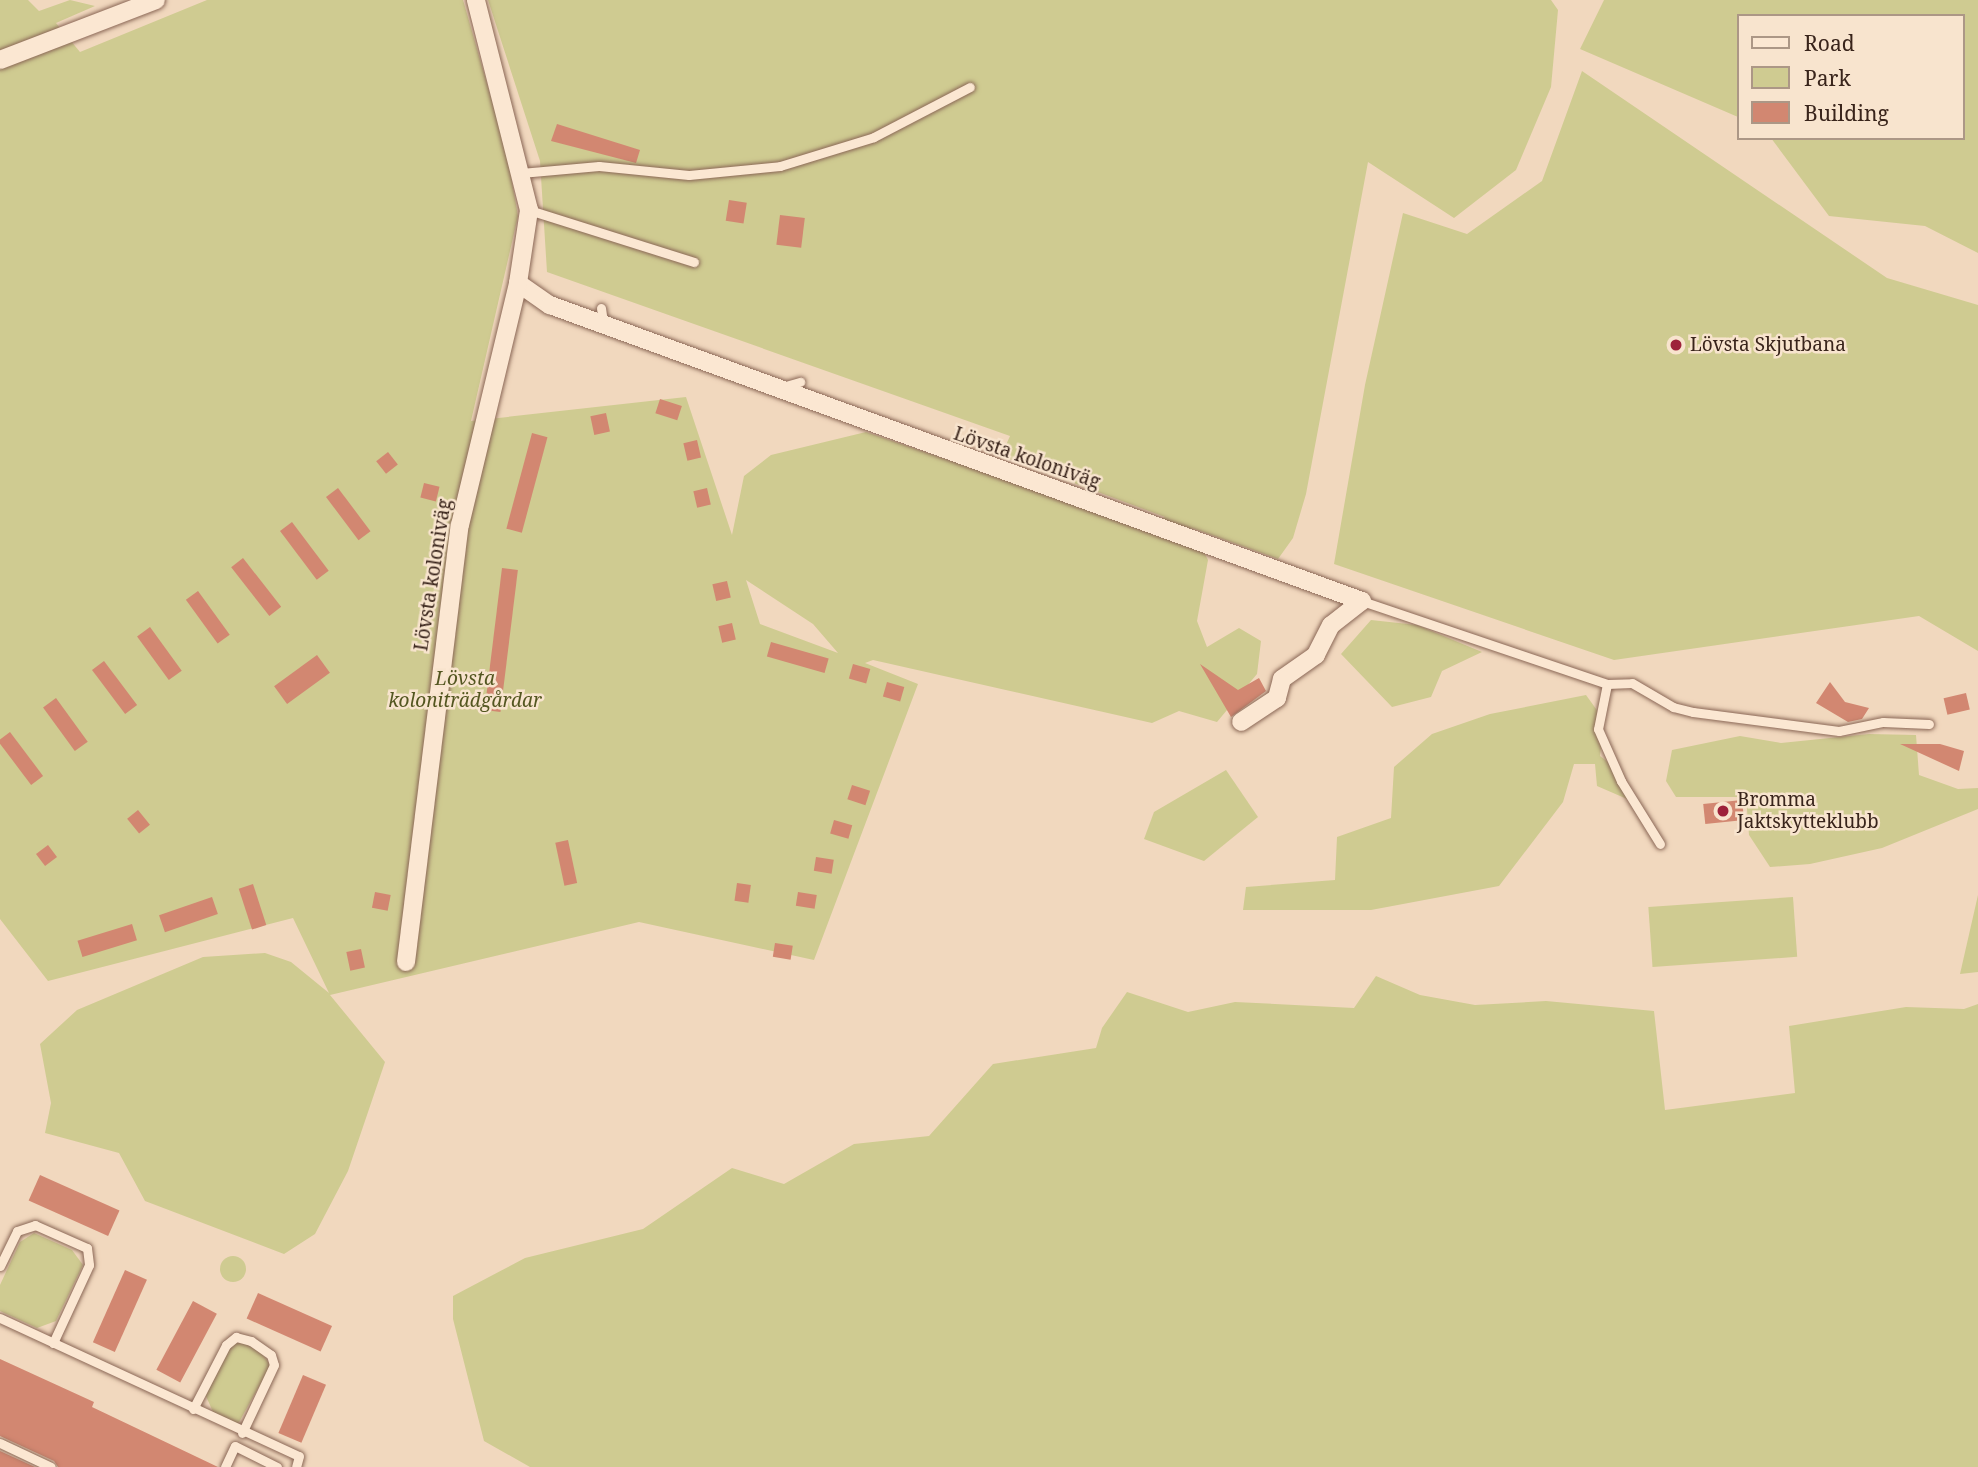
<!DOCTYPE html>
<meta charset="utf-8">
<style>
body{margin:0}
#map{position:relative;width:1978px;height:1467px;overflow:hidden;background:#f1d8be;font-family:"Noto Serif",serif}
div>[style]{position:absolute}
[style*='--x']{left:calc(var(--x)*1px);top:calc(var(--y)*1px);width:calc(var(--w)*1px);rotate:calc(var(--a)*1deg)}
.green>*{inset:0;background:#cfcb91;transform-origin:0 0}
.round{border-radius:50%}
.building>*{inset:0;background:#d28771;transform-origin:0 0}
.roads{filter:drop-shadow(0 0 2px #8a6756) drop-shadow(0 0 2px #8a6756)}
.lane>*{height:9px;margin:-4.5px;padding:0 4.5px;transform-origin:4.5px;border-radius:4.5px;background:#fbe7d2}
.street>*{height:18px;margin:-9px;padding:0 9px;transform-origin:9px;border-radius:9px;background:#fbe7d2}
.dots>*{width:19px;height:19px;translate:-50% -50%;box-sizing:border-box;border:4px solid #f8e4ce;border-radius:50%}
span{translate:-50% -50%;white-space:nowrap;text-align:center;line-height:1.15;-webkit-text-stroke:5px #f8e4ce;paint-order:stroke}
.poi-label{font-size:19px;color:#39241b}
.left{translate:0 -50%;text-align:left}
.street-label{font-size:19px;color:#39241b}
.park-label{font-size:19px;color:#535620;font-style:italic}
.legend{position:absolute;left:1737px;top:14px;width:228px;height:126px;box-sizing:border-box;background:#f8e4ce;border:2px solid #ac9786;margin:0;padding:9px 12px;list-style:none;font-size:21px;color:#39241b}
.legend li{display:flex;align-items:center;gap:14px;height:35px}
.legend b{width:35px;border:2px solid #ac9786}
</style>
<div id="map">
<div class="green">
<i style="clip-path:polygon(evenodd,0 0,28px 0,39px 11px,70px 0,95px 6px,56px 23px,80px 52px,207px 0,463px 0,507px 153px,518px 216px,471px 421px,686px 397px,732px 535px,744px 476px,771px 455px,866px 432px,1145px 527px,1165px 517px,1001px 456px,1010px 436px,547px 272px,540px 161px,488px 0,1551px 0,1558px 10px,1551px 87px,1516px 170px,1454px 218px,1368px 162px,1306px 494px,1293px 538px,1278px 559px,1192px 528px,1208px 560px,1197px 621px,1207px 647px,1239px 628px,1261px 641px,1257px 674px,1217px 722px,1179px 711px,1152px 723px,873px 660px,865px 663px,918px 684px,814px 960px,639px 922px,330px 995px,385px 1062px,348px 1171px,315px 1234px,284px 1254px,145px 1201px,119px 1153px,45px 1133px,51px 1103px,40px 1044px,77px 1010px,203px 957px,265px 953px,291px 962px,329px 993px,293px 918px,48px 981px,0 919px,0 0,746px 580px,813px 624px,838px 653px,760px 624px,746px 580px)"></i>
<i style="clip-path:polygon(1604px 0,1978px 0,1978px 253px,1925px 226px,1829px 216px,1771px 138px,1962px 138px,1962px 16px,1738px 16px,1738px 117px,1580px 49px)"></i>
<i style="clip-path:polygon(1582px 71px,1887px 278px,1978px 305px,1978px 651px,1919px 616px,1614px 660px,1334px 564px,1365px 385px,1403px 213px,1467px 234px,1542px 181px)"></i>
<i style="clip-path:polygon(1371px 620px,1417px 625px,1482px 652px,1442px 671px,1431px 697px,1392px 707px,1341px 654px)"></i>
<i style="clip-path:polygon(1586px 695px,1604px 720px,1600px 756px,1624px 774px,1627px 799px,1597px 786px,1595px 764px,1574px 764px,1563px 802px,1499px 886px,1371px 910px,1243px 910px,1246px 887px,1335px 880px,1337px 837px,1391px 818px,1394px 767px,1432px 734px,1490px 714px)"></i>
<i style="clip-path:polygon(1869px 734px,1916px 735px,1919px 775px,1958px 789px,1978px 788px,1978px 809px,1882px 848px,1810px 864px,1770px 867px,1749px 835px,1746px 797px,1676px 797px,1666px 781px,1672px 750px,1740px 736px,1781px 743px)"></i>
<i style="clip-path:polygon(1226px 770px,1258px 817px,1204px 861px,1144px 839px,1154px 812px)"></i>
<i style="clip-path:polygon(1978px 895px,1978px 972px,1960px 974px)"></i>
<i style="left:1793px;top:897px;width:60px;height:145px;rotate:86deg"></i>
<i style="clip-path:polygon(1376px 976px,1420px 995px,1475px 1005px,1546px 1001px,1654px 1011px,1665px 1110px,1795px 1093px,1789px 1026px,1906px 1007px,1964px 1009px,1978px 1004px,1978px 1467px,530px 1467px,484px 1441px,453px 1319px,453px 1296px,525px 1258px,643px 1229px,732px 1168px,784px 1184px,854px 1144px,929px 1136px,993px 1064px,1096px 1048px,1102px 1028px,1127px 992px,1188px 1012px,1235px 1002px,1354px 1008px)"></i>
<i style="clip-path:polygon(34px 1233px,72px 1250px,83px 1265px,56px 1321px,37px 1328px,0 1311px,0 1285px,20px 1242px)"></i>
<i class="round" style="left:220px;top:1256px;width:26px;height:26px"></i>
<i style="clip-path:polygon(240px 1342px,258px 1349px,271px 1365px,238px 1424px,214px 1414px,205px 1394px,222px 1358px,232px 1344px)"></i>
</div>
<div class="building">
<i style="clip-path:polygon(557px 124px,640px 150px,636px 163px,551px 141px)"></i>
<i style="left:729px;top:200px;width:18px;height:21px;rotate:9deg"></i>
<i style="left:780px;top:215px;width:25px;height:30px;rotate:7deg"></i>
<i style="left:660px;top:399px;width:23px;height:15px;rotate:18deg"></i>
<i style="left:606px;top:413px;width:19px;height:16px;rotate:78deg"></i>
<i style="left:532px;top:433px;width:16px;height:99px;rotate:15deg"></i>
<i style="left:697px;top:440px;width:18px;height:14px;rotate:77deg"></i>
<i style="left:388px;top:452px;width:16px;height:15px;rotate:52deg"></i>
<i style="left:424px;top:483px;width:16px;height:15px;rotate:14deg"></i>
<i style="left:338px;top:488px;width:54px;height:15px;rotate:53deg"></i>
<i style="left:707px;top:488px;width:17px;height:14px;rotate:77deg"></i>
<i style="left:292px;top:522px;width:61px;height:15px;rotate:53deg"></i>
<i style="left:243px;top:558px;width:62px;height:15px;rotate:52deg"></i>
<i style="left:502px;top:568px;width:16px;height:143px;rotate:7deg"></i>
<i style="left:727px;top:581px;width:17px;height:15px;rotate:77deg"></i>
<i style="left:198px;top:591px;width:54px;height:15px;rotate:54deg"></i>
<i style="left:732px;top:623px;width:17px;height:14px;rotate:77deg"></i>
<i style="left:150px;top:627px;width:54px;height:16px;rotate:54deg"></i>
<i style="left:771px;top:642px;width:60px;height:15px;rotate:16deg"></i>
<i style="left:317px;top:655px;width:22px;height:53px;rotate:54deg"></i>
<i style="left:104px;top:661px;width:55px;height:15px;rotate:53deg"></i>
<i style="left:853px;top:664px;width:18px;height:15px;rotate:16deg"></i>
<i style="clip-path:polygon(1200px 664px,1238px 690px,1259px 678px,1266px 691px,1231px 717px)"></i>
<i style="left:887px;top:682px;width:18px;height:15px;rotate:16deg"></i>
<i style="clip-path:polygon(1830px 682px,1845px 702px,1869px 708px,1862px 719px,1848px 722px,1816px 703px)"></i>
<i style="left:1966px;top:693px;width:17px;height:23px;rotate:77deg"></i>
<i style="left:56px;top:698px;width:54px;height:16px;rotate:54deg"></i>
<i style="left:10px;top:732px;width:55px;height:15px;rotate:53deg"></i>
<i style="clip-path:polygon(1900px 744px,1940px 744px,1964px 751px,1959px 771px)"></i>
<i style="left:852px;top:785px;width:19px;height:15px;rotate:18deg"></i>
<i style="left:1742px;top:800px;width:20px;height:39px;rotate:84deg"></i>
<i style="left:138px;top:810px;width:19px;height:14px;rotate:51deg"></i>
<i style="left:834px;top:820px;width:19px;height:14px;rotate:16deg"></i>
<i style="left:568px;top:840px;width:44px;height:13px;rotate:78deg"></i>
<i style="left:48px;top:845px;width:15px;height:15px;rotate:53deg"></i>
<i style="left:816px;top:857px;width:18px;height:14px;rotate:9deg"></i>
<i style="left:737px;top:883px;width:14px;height:18px;rotate:8deg"></i>
<i style="left:253px;top:884px;width:43px;height:15px;rotate:72deg"></i>
<i style="left:375px;top:892px;width:16px;height:16px;rotate:11deg"></i>
<i style="left:798px;top:892px;width:19px;height:14px;rotate:9deg"></i>
<i style="left:212px;top:897px;width:18px;height:56px;rotate:71deg"></i>
<i style="left:132px;top:924px;width:17px;height:57px;rotate:73deg"></i>
<i style="left:775px;top:943px;width:18px;height:14px;rotate:9deg"></i>
<i style="left:361px;top:949px;width:19px;height:15px;rotate:78deg"></i>
<i style="left:40px;top:1175px;width:87px;height:28px;rotate:24deg"></i>
<i style="left:125px;top:1270px;width:24px;height:79px;rotate:24deg"></i>
<i style="left:258px;top:1293px;width:81px;height:28px;rotate:24deg"></i>
<i style="left:193px;top:1301px;width:27px;height:78px;rotate:28deg"></i>
<i style="clip-path:polygon(0 1359px,94px 1402px,92px 1407px,218px 1467px,58px 1467px,54px 1461px,0 1436px)"></i>
<i style="left:303px;top:1375px;width:25px;height:63px;rotate:23deg"></i>
<i style="clip-path:polygon(0 1451px,35px 1467px,0 1467px)"></i>
</div>
<div class="roads">
<div class="lane">
<i style="--x:521;--y:173;--w:78;--a:-5.1"></i>
<i style="--x:599;--y:166;--w:90;--a:5.7"></i>
<i style="--x:689;--y:175;--w:91;--a:-5.6"></i>
<i style="--x:780;--y:166;--w:98;--a:-17.1"></i>
<i style="--x:874;--y:137;--w:108;--a:-27.5"></i>
<i style="--x:529;--y:210;--w:173;--a:17.5"></i>
<i style="--x:601;--y:308;--w:15;--a:82"></i>
<i style="--x:782;--y:387;--w:19;--a:-16"></i>
<i style="--x:1362;--y:601;--w:259;--a:18.7"></i>
<i style="--x:1607;--y:684;--w:25;--a:-2"></i>
<i style="--x:1632;--y:683;--w:48;--a:30.3"></i>
<i style="--x:1673;--y:707;--w:21;--a:14"></i>
<i style="--x:1693;--y:712;--w:147;--a:7.4"></i>
<i style="--x:1839;--y:731;--w:45;--a:-11.6"></i>
<i style="--x:1883;--y:722;--w:46;--a:2.5"></i>
<i style="--x:1607;--y:684;--w:46;--a:101.3"></i>
<i style="--x:1598;--y:729;--w:57;--a:66.1"></i>
<i style="--x:1621;--y:781;--w:74;--a:58.2"></i>
<i style="--x:0;--y:1266;--w:39;--a:-64"></i>
<i style="--x:17;--y:1231;--w:19;--a:-18"></i>
<i style="--x:35;--y:1225;--w:57;--a:23.9"></i>
<i style="--x:87;--y:1248;--w:17;--a:83"></i>
<i style="--x:89;--y:1265;--w:86;--a:114.8"></i>
<i style="--x:0;--y:1318;--w:329;--a:24.8"></i>
<i style="--x:299;--y:1456;--w:11;--a:105"></i>
<i style="--x:193;--y:1409;--w:72;--a:-62.7"></i>
<i style="--x:226;--y:1345;--w:13;--a:-39"></i>
<i style="--x:236;--y:1337;--w:16;--a:15"></i>
<i style="--x:251;--y:1341;--w:24;--a:35"></i>
<i style="--x:271;--y:1355;--w:10;--a:73"></i>
<i style="--x:274;--y:1365;--w:75;--a:115.2"></i>
<i style="--x:0;--y:1443;--w:56;--a:25.2"></i>
<i style="--x:225;--y:1467;--w:23;--a:-65"></i>
<i style="--x:235;--y:1446;--w:47;--a:26.6"></i>
</div>
<div class="street">
<i style="--x:0;--y:60;--w:167;--a:-21"></i>
<i style="--x:518;--y:283;--w:39;--a:35"></i>
<i style="--x:550;--y:305;--w:864;--a:20.03"></i>
<i style="--x:1362;--y:601;--w:39;--a:142"></i>
<i style="--x:1331;--y:625;--w:34;--a:117"></i>
<i style="--x:1316;--y:655;--w:42;--a:144.8"></i>
<i style="--x:1282;--y:679;--w:20;--a:105"></i>
<i style="--x:1277;--y:698;--w:43;--a:146.3"></i>
<i style="--x:406;--y:962;--w:440;--a:-83"></i>
<i style="--x:460;--y:525;--w:249;--a:-76.5"></i>
<i style="--x:518;--y:283;--w:74;--a:-81.4"></i>
<i style="--x:529;--y:210;--w:217;--a:-104.2"></i>
</div>
</div>
<div class="dots">
<i style="left:1676px;top:345px;background:#9d213a"></i>
<i style="left:1723px;top:811px;background:#9d213a"></i>
</div>
<div class="poi-label">
<span class="left" style="left:1690px;top:345px">Lövsta Skjutbana</span>
<span class="left" style="left:1737px;top:811px">Bromma<br>Jaktskytteklubb</span>
</div>
<div class="street-label">
<span style="left:1027px;top:458px;rotate:19deg">Lövsta koloniväg</span>
<span style="left:433px;top:575px;rotate:-81deg">Lövsta koloniväg</span>
</div>
<div class="park-label">
<span style="left:465px;top:690px">Lövsta<br>koloniträdgårdar</span>
</div>
<ul class="legend">
<li><b style="height:9px;background:#fbe7d2"></b>Road</li>
<li><b style="height:19px;background:#cfcb91"></b>Park</li>
<li><b style="height:19px;background:#d28771"></b>Building</li>
</ul>
</div>
